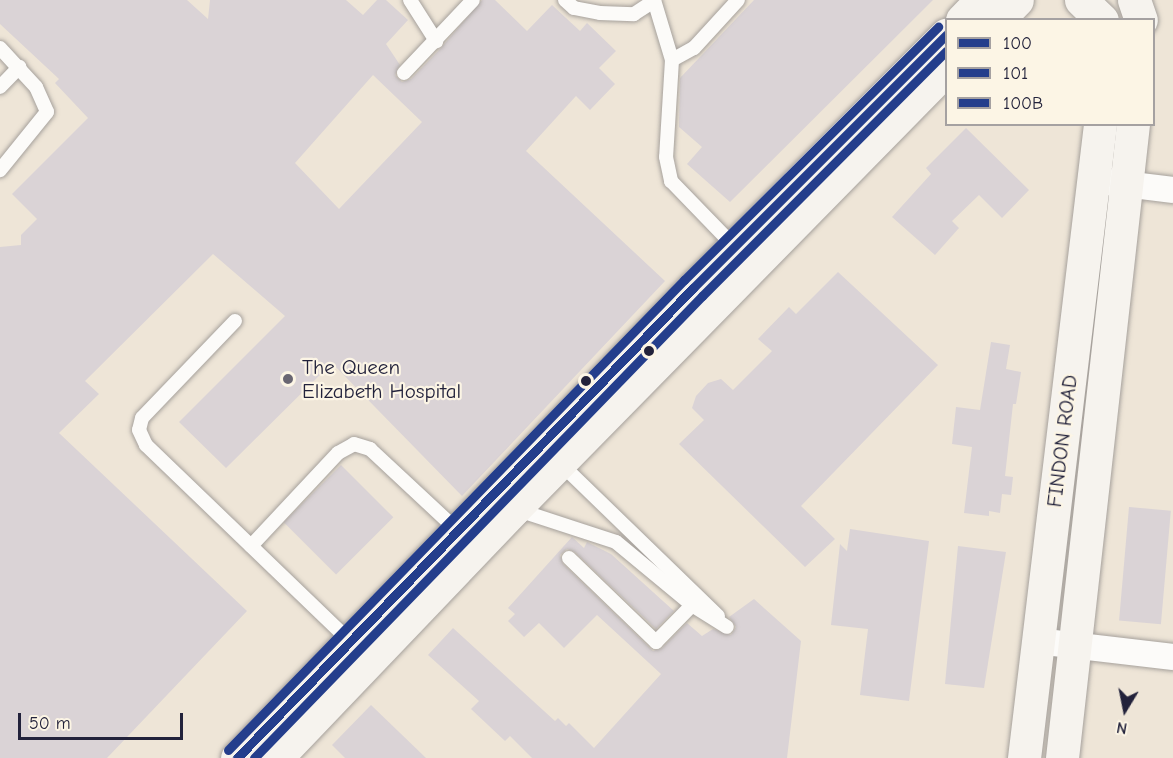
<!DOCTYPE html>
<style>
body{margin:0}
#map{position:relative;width:1173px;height:758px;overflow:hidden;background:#eee5d7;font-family:"Comic Neue",sans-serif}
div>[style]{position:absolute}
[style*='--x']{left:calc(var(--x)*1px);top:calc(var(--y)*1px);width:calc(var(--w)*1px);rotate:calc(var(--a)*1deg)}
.building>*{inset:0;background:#dad3d6;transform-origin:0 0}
.roads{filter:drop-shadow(0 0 2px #a6a19c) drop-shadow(0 0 2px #a6a19c)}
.lane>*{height:14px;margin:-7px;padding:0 7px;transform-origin:7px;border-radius:7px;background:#fcfbf9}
.street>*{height:26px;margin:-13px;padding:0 13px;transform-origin:13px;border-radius:13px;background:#fcfbf9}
.secondary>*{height:33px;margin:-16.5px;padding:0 16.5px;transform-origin:16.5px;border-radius:16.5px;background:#f6f3ee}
.bus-1>*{height:9px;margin:-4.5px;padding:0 4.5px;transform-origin:4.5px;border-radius:4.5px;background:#243e8c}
.bus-2>*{height:9px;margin:-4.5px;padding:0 4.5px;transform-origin:4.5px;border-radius:4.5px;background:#243e8c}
.bus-3>*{height:9px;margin:-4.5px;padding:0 4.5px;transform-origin:4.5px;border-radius:4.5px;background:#243e8c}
.dots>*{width:16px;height:16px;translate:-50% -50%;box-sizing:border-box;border:3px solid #fcf5e5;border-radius:50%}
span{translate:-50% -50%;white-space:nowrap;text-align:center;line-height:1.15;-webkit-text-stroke:4.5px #fcf5e5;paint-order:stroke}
.poi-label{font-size:21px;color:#22223b}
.left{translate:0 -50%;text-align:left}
.street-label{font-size:21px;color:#22223b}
.legend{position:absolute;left:945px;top:18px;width:210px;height:108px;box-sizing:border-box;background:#fcf5e5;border:2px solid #a5a1a1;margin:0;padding:8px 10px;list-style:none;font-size:18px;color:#22223b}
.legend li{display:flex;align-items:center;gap:12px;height:30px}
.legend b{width:30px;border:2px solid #a5a1a1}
.north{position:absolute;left:1095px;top:680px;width:60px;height:60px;-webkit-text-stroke:4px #fcf5e5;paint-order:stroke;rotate:190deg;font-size:16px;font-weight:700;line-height:24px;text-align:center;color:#22223b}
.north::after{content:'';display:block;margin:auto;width:21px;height:27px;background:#22223b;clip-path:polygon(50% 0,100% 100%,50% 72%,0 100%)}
.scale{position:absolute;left:18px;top:713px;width:165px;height:27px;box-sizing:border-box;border:3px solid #22223b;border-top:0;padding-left:8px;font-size:18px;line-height:21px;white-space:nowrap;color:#22223b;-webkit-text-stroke:4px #fcf5e5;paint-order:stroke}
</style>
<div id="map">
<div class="building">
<i style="clip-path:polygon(evenodd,0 0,187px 0,208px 19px,210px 0,346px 0,363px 15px,377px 0,386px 0,408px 20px,386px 44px,400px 65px,395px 75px,402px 82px,411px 79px,441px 48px,482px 0,495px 0,527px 31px,552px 5px,580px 31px,587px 23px,616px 51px,599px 68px,615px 84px,590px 110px,576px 96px,526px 151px,665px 281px,462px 496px,332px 363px,226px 468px,179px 422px,285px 316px,213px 254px,85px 381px,99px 394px,59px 433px,247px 611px,107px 758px,0 758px,0 247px,21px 245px,21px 235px,37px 219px,12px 194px,88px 118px,55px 83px,59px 79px,0 24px,0 0,373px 75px,422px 122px,339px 209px,295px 163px,373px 75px)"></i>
<i style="clip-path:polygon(754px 0,933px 0,730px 202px,687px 164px,702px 147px,679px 127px,680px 78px)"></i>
<i style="clip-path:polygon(966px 128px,1029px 190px,1002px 218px,979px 195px,952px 221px,959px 228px,935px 255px,892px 217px,931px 174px,926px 168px)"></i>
<i style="clip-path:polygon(838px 272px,938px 365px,801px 506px,835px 539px,805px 567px,679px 444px,704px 420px,692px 408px,696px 396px,708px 383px,721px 379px,733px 390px,772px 351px,758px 339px,789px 307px,796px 314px)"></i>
<i style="clip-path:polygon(991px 342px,1010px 345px,1006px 369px,1021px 372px,1016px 404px,1013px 404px,1005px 476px,1013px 477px,1011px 495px,1002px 494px,1000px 513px,989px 511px,989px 516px,964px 513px,972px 447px,952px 444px,956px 407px,980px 410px)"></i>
<i style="left:341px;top:465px;width:74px;height:81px;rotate:45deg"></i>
<i style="left:1129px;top:507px;width:42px;height:114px;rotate:5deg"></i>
<i style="clip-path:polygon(850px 529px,929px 541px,909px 701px,860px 695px,868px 629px,831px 625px,840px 544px,847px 551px)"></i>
<i style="clip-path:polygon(572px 537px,584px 548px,587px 542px,611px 554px,674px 611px,656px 629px,575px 552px,567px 549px,560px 555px,563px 564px,653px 651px,662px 648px,687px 623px,702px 636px,713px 629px,731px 635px,736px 627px,729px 617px,754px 599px,801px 641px,787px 758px,532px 758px,510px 736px,505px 741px,471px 709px,479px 701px,428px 655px,453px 628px,555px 721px,558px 718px,566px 726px,569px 723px,594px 748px,661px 674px,597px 615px,564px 648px,539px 623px,524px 637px,508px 621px,515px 614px,508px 608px)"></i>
<i style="clip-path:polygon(958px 546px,1006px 552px,984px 688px,945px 684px)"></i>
<i style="clip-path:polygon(371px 705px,426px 758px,345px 758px,332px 745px)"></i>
</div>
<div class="roads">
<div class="lane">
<i style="--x:410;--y:0;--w:49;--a:57.6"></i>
<i style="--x:565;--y:0;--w:12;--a:42"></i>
<i style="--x:574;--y:8;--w:26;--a:11"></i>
<i style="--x:600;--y:13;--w:34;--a:2"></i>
<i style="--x:634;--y:14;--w:24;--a:-33"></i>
<i style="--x:654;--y:0;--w:63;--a:73.3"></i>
<i style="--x:672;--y:60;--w:97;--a:93.5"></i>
<i style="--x:666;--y:157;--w:25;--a:78"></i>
<i style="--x:671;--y:181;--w:93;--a:45.9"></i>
<i style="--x:0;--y:48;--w:53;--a:47.3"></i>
<i style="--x:36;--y:87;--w:27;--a:66"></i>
<i style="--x:47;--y:112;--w:75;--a:129"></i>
<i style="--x:672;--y:60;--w:25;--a:-29"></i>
<i style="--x:694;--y:48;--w:65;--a:-47.5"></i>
<i style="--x:404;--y:73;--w:100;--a:-46.6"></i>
<i style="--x:0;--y:87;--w:28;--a:-46"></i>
<i style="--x:235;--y:321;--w:134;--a:133.8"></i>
<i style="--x:142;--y:418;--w:12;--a:104"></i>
<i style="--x:139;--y:430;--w:17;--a:65"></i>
<i style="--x:146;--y:445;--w:286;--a:43.9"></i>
<i style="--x:560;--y:463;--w:220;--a:44.1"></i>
<i style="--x:515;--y:509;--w:106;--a:18.1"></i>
<i style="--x:616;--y:542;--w:99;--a:39.7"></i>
<i style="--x:692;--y:605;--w:41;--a:32.2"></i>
<i style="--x:251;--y:546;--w:127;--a:-46.9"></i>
<i style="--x:338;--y:453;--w:18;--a:-29"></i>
<i style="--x:354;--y:444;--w:17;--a:17"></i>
<i style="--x:370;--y:449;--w:119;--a:43"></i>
<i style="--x:569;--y:558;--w:121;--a:44"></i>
<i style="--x:656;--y:642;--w:59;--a:-45.7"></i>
</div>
<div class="street">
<i style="--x:1108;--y:182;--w:65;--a:7"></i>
<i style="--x:1037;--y:641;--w:137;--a:6.7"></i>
</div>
<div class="secondary">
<i style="--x:1081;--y:0;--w:29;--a:44"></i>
<i style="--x:1134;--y:0;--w:21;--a:71"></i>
<i style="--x:962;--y:20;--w:28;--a:-46"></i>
<i style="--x:997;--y:20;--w:28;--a:-45"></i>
<i style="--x:237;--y:758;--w:655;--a:-45.87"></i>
<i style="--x:693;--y:288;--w:358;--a:-45"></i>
<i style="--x:276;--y:758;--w:344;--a:-46.3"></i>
<i style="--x:514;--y:509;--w:617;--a:-45.53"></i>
<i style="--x:1024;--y:758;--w:639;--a:-83.16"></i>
<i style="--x:1062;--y:758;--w:638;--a:-83.61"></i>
</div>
</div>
<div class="bus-1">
<i style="--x:237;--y:758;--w:655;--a:-45.87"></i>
<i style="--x:693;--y:288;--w:358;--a:-45"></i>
</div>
<div class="bus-2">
<i style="--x:254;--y:758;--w:644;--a:-45.88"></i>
<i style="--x:702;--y:296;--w:346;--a:-45.1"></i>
</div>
<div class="bus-3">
<i style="--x:228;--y:750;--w:655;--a:-45.87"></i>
<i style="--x:684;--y:280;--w:359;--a:-44.9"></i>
</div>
<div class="dots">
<i style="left:649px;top:351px;background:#22223b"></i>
<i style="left:288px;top:379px;background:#696672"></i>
<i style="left:586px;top:381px;background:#22223b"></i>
</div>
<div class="poi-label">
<span class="left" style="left:302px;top:379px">The Queen<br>Elizabeth Hospital</span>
</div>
<div class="street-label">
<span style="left:1062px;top:441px;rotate:-83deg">FINDON ROAD</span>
</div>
<ul class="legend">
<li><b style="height:8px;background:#243e8c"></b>100</li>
<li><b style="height:8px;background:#243e8c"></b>101</li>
<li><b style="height:8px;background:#243e8c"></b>100B</li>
</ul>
<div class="north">N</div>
<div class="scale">50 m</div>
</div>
